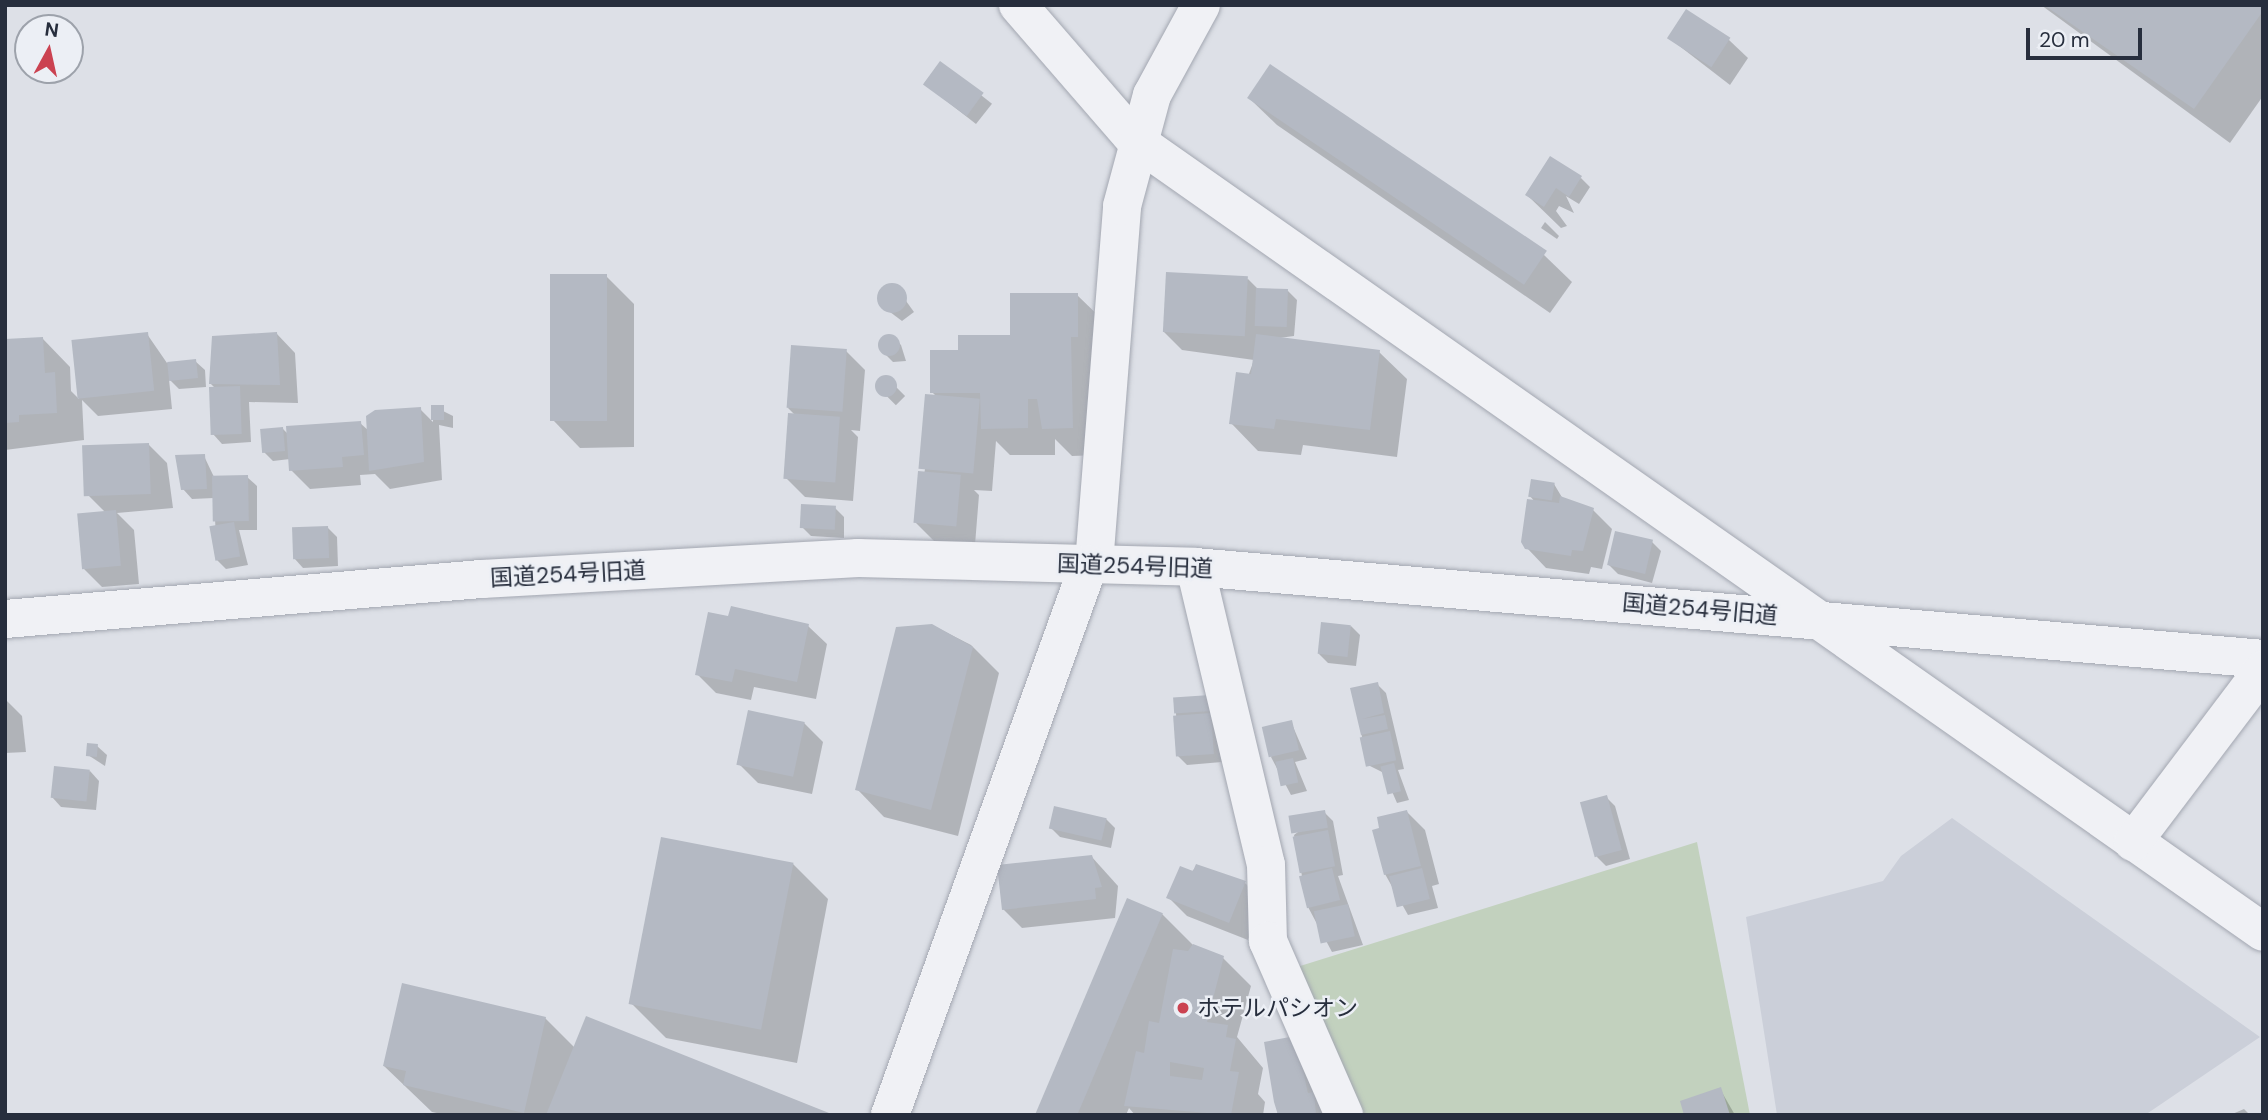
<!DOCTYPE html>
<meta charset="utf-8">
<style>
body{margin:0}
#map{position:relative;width:2268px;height:1120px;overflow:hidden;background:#dde0e7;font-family:"DM Sans","Noto Sans JP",sans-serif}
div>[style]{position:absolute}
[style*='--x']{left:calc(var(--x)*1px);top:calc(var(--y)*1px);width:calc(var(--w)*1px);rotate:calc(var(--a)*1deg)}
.built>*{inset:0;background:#cbcfd9}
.green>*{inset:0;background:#c2d1be}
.shadow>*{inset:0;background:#0003;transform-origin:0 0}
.building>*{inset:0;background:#b4b9c3;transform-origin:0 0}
.round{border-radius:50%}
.roads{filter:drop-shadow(0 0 2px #a3a7b1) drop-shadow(0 0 2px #a3a7b1)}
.minor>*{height:38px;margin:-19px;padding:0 19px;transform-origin:19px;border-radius:19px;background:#f0f1f5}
.dots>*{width:19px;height:19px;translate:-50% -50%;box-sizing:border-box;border:4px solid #eceff5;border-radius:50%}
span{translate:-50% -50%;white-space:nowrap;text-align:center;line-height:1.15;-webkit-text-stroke:5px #eceff5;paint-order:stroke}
.street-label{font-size:23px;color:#272e3d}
.poi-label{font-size:23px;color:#272e3d}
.left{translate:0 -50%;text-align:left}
.frame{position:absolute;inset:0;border:7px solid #272e3d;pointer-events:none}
.north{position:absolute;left:14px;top:14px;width:70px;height:70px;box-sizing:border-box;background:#eceff5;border:2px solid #9da2ab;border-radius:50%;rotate:8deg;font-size:19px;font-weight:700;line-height:28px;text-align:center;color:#272e3d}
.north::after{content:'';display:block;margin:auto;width:24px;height:32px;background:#cb4251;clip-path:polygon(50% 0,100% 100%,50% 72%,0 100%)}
.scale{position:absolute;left:2026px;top:28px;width:116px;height:32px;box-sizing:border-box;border:4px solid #272e3d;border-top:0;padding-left:9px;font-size:21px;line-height:24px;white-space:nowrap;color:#272e3d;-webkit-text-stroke:5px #eceff5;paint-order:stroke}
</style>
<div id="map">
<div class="built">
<i style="clip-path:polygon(1952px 818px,2260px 1037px,2145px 1115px,1777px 1115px,1746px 917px,1883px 881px,1901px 856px)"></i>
</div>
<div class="green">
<i style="clip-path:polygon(1697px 842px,1750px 1115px,1361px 1115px,1297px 967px)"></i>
</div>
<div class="shadow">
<i style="clip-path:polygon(2041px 5px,2263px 5px,2263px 96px,2230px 143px)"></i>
<i style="clip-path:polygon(1669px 38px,1729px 40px,1748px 58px,1730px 85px)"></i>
<i style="left:940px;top:63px;width:66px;height:26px;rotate:38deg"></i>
<i style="clip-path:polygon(1271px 67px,1544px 255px,1572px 282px,1550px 313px,1277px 125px,1249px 98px)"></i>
<i style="clip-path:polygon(1581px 178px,1590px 187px,1579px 204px,1566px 196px,1574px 213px,1559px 206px,1556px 211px,1567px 226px,1561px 228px,1527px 195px)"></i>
<i style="clip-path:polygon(1545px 222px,1559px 236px,1557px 239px,1541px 228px)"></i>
<i style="clip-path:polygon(606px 276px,634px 304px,634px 447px,580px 448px,553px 420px)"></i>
<i style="clip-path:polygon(1248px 279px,1258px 289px,1288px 291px,1297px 300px,1294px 336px,1279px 338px,1379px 352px,1407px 379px,1397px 457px,1303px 445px,1301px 455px,1258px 451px,1231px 423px,1254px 360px,1182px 350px,1164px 332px)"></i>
<i style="clip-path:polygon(896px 287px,914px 312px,902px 321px,882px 306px,880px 295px)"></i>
<i style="clip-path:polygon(1077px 295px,1105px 322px,1099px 455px,1072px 456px,1055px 439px,1055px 455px,1010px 455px,996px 441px,992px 491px,974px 490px,979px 495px,975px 545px,935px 542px,916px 523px,937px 397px,932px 392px,959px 352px,1012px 337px)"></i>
<i style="clip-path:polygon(147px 334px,167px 363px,195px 361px,205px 370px,206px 387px,179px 389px,169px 379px,172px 409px,98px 416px,82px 400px,84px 440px,5px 450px,5px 341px,43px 339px,70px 367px,71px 391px,79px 399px,73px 341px)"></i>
<i style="clip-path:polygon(277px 334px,295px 353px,298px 403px,249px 402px,251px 442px,222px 444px,213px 434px,216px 389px,210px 383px)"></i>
<i style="clip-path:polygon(892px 336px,901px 345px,906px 361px,893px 362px,884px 353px,880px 342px)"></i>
<i style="clip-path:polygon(846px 351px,865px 370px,860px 431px,851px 430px,858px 437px,853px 501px,805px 497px,786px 478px,796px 416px,788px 408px)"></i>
<i style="left:886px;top:377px;width:27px;height:13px;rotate:45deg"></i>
<i style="clip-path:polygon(433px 406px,453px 416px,453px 428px,439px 425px,442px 480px,390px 489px,375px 474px,360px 475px,361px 485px,310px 489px,291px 470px,290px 459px,273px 461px,264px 452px,283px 429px,289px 435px,360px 423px,369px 431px,420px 409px,433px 422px)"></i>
<i style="clip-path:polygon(148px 444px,167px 463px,173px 508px,117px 513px,134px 530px,139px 584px,102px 587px,83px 568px,105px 512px,88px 495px)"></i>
<i style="clip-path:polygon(204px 456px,214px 477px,247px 477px,257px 486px,257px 530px,239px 530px,248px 565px,226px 569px,217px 560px,214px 498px,192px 499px,183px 489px)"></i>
<i style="clip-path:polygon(1554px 484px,1563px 499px,1593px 510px,1612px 529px,1602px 569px,1591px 567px,1589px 574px,1546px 568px,1527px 548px,1535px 502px,1530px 496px)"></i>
<i style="clip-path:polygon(835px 508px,844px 517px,844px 538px,811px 536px,802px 527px)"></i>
<i style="clip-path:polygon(328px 528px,337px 537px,338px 566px,303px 568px,294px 558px)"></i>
<i style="clip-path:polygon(1652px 542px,1661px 551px,1652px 583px,1618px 574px,1609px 565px)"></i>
<i style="clip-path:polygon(730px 619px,808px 626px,827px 644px,816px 699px,754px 687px,751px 700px,716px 693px,697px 674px)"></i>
<i style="clip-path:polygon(932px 625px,971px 645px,999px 673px,958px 836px,884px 817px,857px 789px)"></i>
<i style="clip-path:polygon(1351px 626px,1360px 635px,1356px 666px,1328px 663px,1319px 654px)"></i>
<i style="clip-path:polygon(1377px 684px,1386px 693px,1404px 769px,1398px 770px,1409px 800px,1397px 803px,1384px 773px,1368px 765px,1352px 690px)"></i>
<i style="clip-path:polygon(1209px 697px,1222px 762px,1187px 765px,1178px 756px,1176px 713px)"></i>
<i style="clip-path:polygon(5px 699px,22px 716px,26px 752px,5px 753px)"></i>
<i style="clip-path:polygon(1291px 722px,1307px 759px,1295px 762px,1307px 791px,1291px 795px,1271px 757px)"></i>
<i style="clip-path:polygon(804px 723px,823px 742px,812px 794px,758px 783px,739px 764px)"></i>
<i style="clip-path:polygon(97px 746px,107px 755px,105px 766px,88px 755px)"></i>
<i style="clip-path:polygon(90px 771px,99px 781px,96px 810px,61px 807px,52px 797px)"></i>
<i style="clip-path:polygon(1606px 797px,1615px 806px,1630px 859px,1606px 866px,1597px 857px)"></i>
<i style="clip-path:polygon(1406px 811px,1425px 830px,1439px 884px,1432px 886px,1438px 908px,1408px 915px,1385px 874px)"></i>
<i style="clip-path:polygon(1324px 812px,1333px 821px,1343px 875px,1338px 876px,1363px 945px,1332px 952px,1308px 907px,1294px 835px)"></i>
<i style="clip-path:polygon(1106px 819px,1115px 828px,1111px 848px,1060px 837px,1051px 828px)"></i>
<i style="clip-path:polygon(1091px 856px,1118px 886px,1115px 918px,1022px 928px,1003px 909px)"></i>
<i style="clip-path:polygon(793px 864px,828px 899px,797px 1063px,666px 1038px,631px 1003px)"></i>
<i style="clip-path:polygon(1197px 866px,1245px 883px,1264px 902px,1248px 940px,1187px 916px,1168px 897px)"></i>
<i style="clip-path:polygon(1162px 914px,1195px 947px,1223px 958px,1251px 986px,1237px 1037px,1263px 1068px,1258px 1094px,1265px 1102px,1263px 1115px,1135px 1115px,1129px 1108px,1126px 1115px,1038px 1115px)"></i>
<i style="clip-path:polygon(545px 1018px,575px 1048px,829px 1115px,446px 1115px,432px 1112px,384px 1066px)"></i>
<i style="clip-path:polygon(1294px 1038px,1328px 1115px,1278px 1115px,1266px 1043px)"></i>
<i style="clip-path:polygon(1720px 1089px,1735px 1115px,1686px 1115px)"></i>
<i style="clip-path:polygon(2244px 1109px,2250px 1115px,2230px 1115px)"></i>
</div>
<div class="building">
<i style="clip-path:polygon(2044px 5px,2263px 5px,2263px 11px,2194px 109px)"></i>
<i style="left:1686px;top:9px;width:53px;height:35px;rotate:33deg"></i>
<i style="left:940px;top:61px;width:54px;height:29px;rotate:36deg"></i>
<i style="left:1270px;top:64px;width:334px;height:41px;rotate:34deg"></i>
<i style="clip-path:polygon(1550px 156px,1582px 176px,1569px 197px,1556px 188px,1544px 207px,1525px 195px)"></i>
<i style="left:1166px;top:272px;width:82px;height:60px;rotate:3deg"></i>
<i style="left:550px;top:274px;width:57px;height:147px"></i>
<i class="round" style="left:877px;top:283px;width:30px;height:30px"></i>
<i style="left:1256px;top:288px;width:32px;height:38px;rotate:2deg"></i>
<i style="clip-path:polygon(1010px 293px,1078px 293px,1078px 337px,1071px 337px,1073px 428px,1042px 429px,1037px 399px,1028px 399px,1028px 428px,981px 429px,980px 393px,930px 393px,930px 350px,958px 350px,958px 335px,1010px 335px)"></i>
<i style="left:148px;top:332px;width:59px;height:77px;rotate:84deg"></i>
<i style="clip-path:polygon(277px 332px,280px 385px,209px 384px,212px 336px)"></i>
<i class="round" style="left:878px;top:334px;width:22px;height:22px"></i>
<i style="clip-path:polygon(1256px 334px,1380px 350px,1370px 430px,1276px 419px,1274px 429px,1229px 424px,1236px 372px,1251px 374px)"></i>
<i style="clip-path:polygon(43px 337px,45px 373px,55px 372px,57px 413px,19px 415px,19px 422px,5px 423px,5px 339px)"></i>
<i style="left:791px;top:345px;width:56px;height:63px;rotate:4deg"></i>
<i style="left:196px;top:359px;width:19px;height:29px;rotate:84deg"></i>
<i class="round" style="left:875px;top:375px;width:22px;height:22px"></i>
<i style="left:240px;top:386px;width:48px;height:31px;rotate:88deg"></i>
<i style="left:925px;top:394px;width:55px;height:75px;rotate:5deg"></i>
<i style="left:431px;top:405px;width:13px;height:15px"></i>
<i style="clip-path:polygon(421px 407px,424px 462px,369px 471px,366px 416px,375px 410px)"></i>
<i style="left:788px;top:413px;width:52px;height:66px;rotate:4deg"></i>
<i style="clip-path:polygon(361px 421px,364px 455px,342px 457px,343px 467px,289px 471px,286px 426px)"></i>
<i style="left:283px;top:427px;width:24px;height:23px;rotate:85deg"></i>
<i style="left:149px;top:443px;width:51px;height:67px;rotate:88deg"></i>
<i style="clip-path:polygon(205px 454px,207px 489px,181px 490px,175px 455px)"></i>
<i style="left:918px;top:471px;width:43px;height:52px;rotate:5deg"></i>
<i style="left:248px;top:475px;width:46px;height:36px;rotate:89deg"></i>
<i style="left:1531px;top:479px;width:24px;height:18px;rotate:9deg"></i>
<i style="clip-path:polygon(1560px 496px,1594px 508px,1583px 551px,1572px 550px,1571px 556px,1525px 549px,1521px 542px,1527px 499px,1559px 503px)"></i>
<i style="left:801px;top:504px;width:35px;height:24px;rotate:3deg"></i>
<i style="left:116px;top:510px;width:56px;height:39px;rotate:85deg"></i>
<i style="left:234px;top:522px;width:35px;height:25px;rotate:80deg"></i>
<i style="left:328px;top:526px;width:32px;height:36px;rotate:88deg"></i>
<i style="left:1615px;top:531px;width:39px;height:35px;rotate:13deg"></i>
<i style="clip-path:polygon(731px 606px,809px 624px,797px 682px,735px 669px,732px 682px,695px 675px,708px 612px,728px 616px)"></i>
<i style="left:1321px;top:622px;width:30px;height:32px;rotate:6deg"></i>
<i style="clip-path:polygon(932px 624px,973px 647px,931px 810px,855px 790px,896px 627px)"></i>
<i style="clip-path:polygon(1378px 682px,1384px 713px,1362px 719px,1385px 715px,1388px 729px,1361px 735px,1350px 688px)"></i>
<i style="left:1210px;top:695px;width:16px;height:37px;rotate:86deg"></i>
<i style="left:748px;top:710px;width:58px;height:56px;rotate:12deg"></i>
<i style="left:1211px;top:713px;width:41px;height:38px;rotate:86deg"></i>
<i style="left:1292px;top:720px;width:31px;height:31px;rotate:77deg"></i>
<i style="left:1390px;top:731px;width:30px;height:31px;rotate:78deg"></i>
<i style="left:87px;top:743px;width:11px;height:13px;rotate:5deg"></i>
<i style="left:1293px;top:758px;width:25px;height:18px;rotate:78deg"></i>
<i style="left:1394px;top:763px;width:29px;height:14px;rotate:76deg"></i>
<i style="left:54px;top:766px;width:36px;height:32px;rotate:6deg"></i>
<i style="left:1607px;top:795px;width:57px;height:28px;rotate:75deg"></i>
<i style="left:1054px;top:806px;width:54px;height:23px;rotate:13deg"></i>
<i style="left:1325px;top:810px;width:18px;height:37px;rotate:81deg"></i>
<i style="clip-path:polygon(1407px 810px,1421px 866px,1384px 875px,1372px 830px,1379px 828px,1377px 817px)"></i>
<i style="left:1328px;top:830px;width:37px;height:36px;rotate:79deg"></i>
<i style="left:661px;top:837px;width:135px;height:170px;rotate:11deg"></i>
<i style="clip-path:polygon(1092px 855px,1102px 887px,1095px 888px,1096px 899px,1002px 910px,997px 865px)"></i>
<i style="clip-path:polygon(1196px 864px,1246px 881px,1229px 923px,1166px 898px,1180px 866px,1193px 871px)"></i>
<i style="left:1332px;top:868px;width:33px;height:34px;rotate:76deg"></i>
<i style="left:1422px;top:868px;width:32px;height:34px;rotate:76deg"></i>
<i style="left:1127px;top:898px;width:39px;height:236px;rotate:23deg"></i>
<i style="left:1348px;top:904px;width:33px;height:35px;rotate:78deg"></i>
<i style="clip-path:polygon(evenodd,1193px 944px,1224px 956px,1207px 1022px,1228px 1025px,1226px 1037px,1236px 1039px,1230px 1071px,1239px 1072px,1231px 1115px,1124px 1106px,1136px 1051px,1144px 1053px,1149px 1021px,1159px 1023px,1173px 949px,1188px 951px,1193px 944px,1170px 1062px,1204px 1068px,1202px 1080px,1170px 1076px,1170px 1062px)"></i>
<i style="clip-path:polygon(402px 983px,546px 1017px,524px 1113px,403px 1085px,406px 1071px,383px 1066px)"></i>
<i style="clip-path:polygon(586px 1016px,834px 1115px,546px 1115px)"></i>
<i style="clip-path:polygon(1295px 1036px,1308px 1093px,1314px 1092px,1316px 1115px,1278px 1115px,1274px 1102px,1264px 1042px)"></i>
<i style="clip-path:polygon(1721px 1087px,1730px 1115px,1684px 1115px,1680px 1101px)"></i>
</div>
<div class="roads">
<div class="minor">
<i style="--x:1018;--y:5;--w:179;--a:49.1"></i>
<i style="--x:1135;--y:140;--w:1378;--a:35.07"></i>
<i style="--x:1094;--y:564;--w:359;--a:-85.5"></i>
<i style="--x:1122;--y:206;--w:115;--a:-74.9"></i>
<i style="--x:1152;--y:95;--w:102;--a:-61.4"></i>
<i style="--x:1195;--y:567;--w:306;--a:76.6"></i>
<i style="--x:1266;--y:865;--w:76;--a:88.5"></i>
<i style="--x:1268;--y:941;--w:190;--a:66.4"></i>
<i style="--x:5;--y:619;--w:479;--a:-4.8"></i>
<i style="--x:482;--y:579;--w:377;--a:-3.2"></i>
<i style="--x:858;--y:558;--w:337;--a:1.5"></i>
<i style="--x:1195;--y:567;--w:1072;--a:4.92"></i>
<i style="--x:2133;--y:842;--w:216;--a:-52.9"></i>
<i style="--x:890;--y:1115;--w:586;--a:-70.14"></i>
</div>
</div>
<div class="dots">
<i style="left:1183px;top:1008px;background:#cb4251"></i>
</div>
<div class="street-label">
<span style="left:1135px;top:566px;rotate:2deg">国道254号旧道</span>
<span style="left:568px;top:574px;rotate:-3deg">国道254号旧道</span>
<span style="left:1700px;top:609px;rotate:5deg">国道254号旧道</span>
</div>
<div class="poi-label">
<span class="left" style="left:1197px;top:1008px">ホテルパシオン</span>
</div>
<div class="frame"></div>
<div class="north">N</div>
<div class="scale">20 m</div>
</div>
